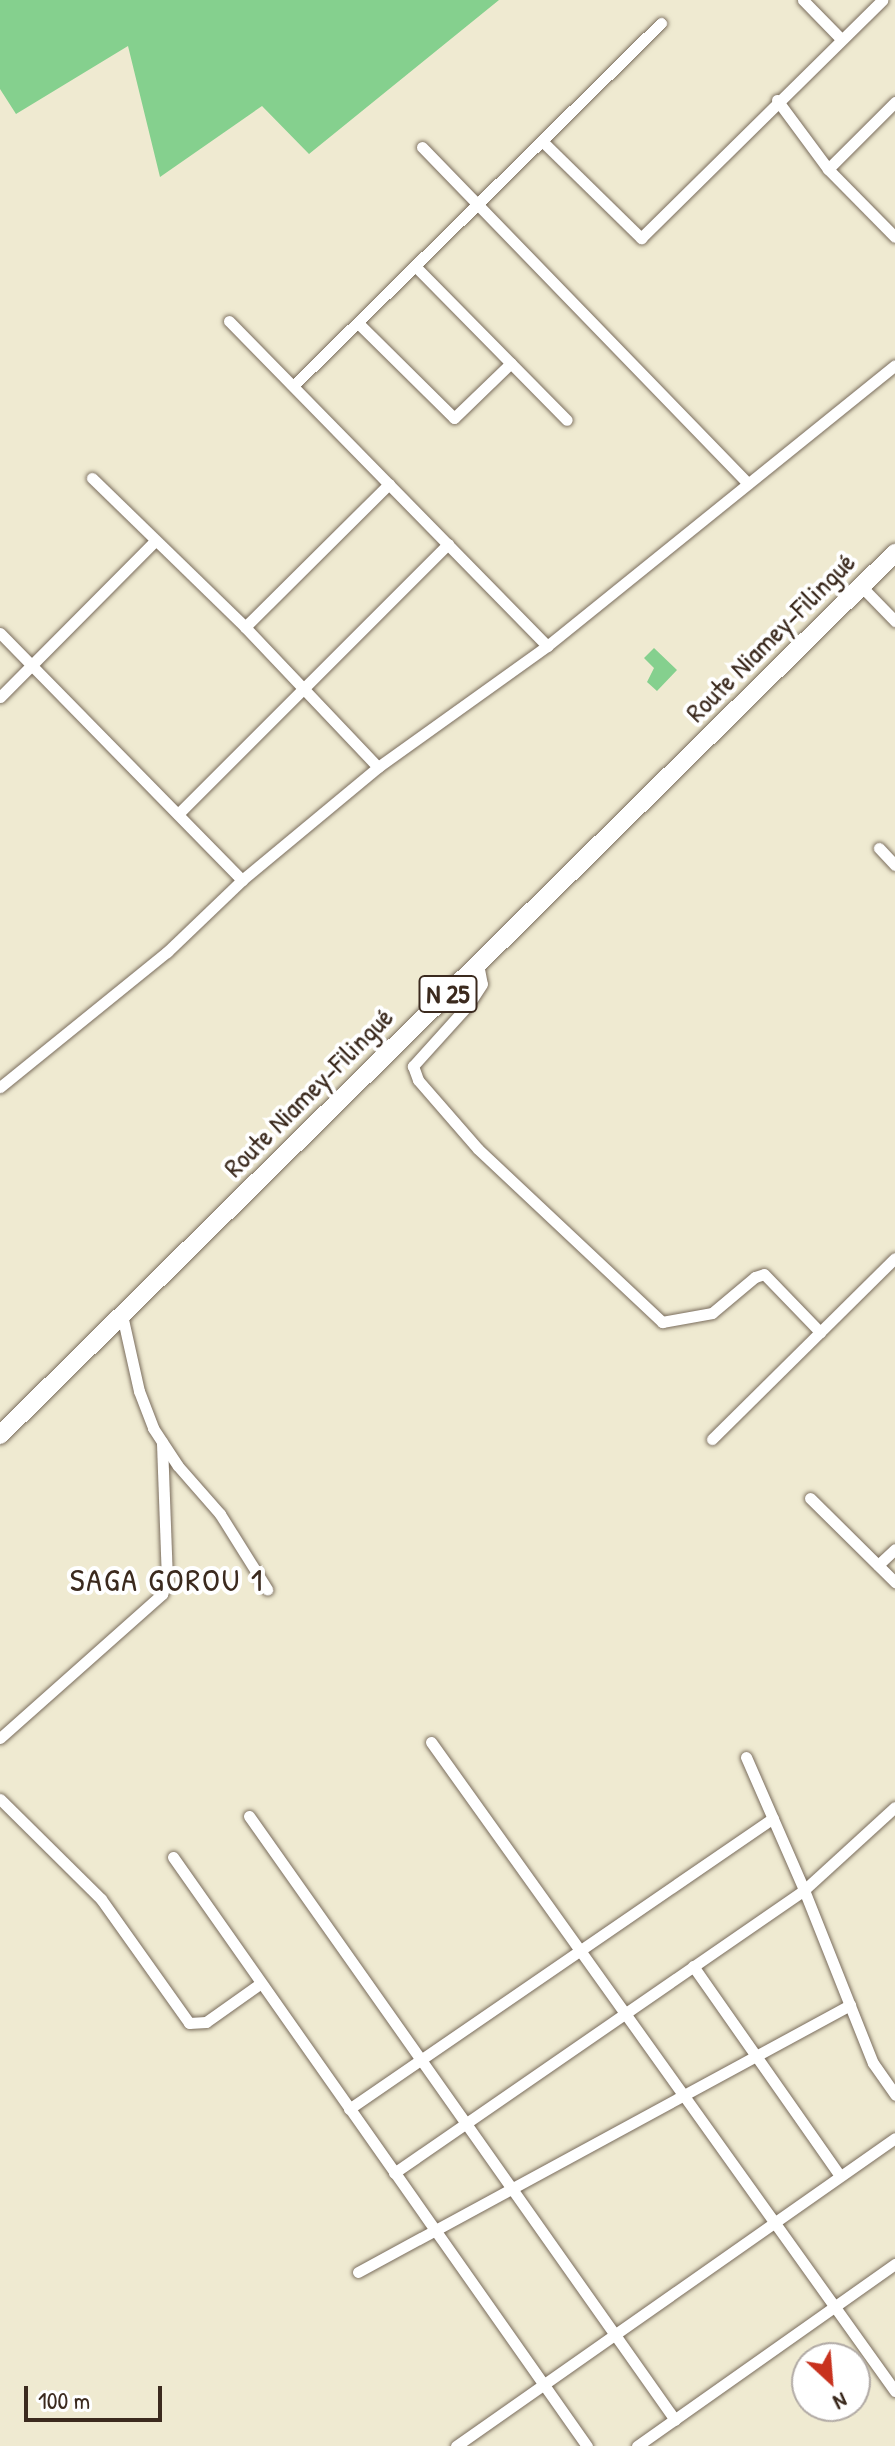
<!DOCTYPE html>
<meta charset="utf-8">
<style>
body{margin:0}
#map{position:relative;width:895px;height:2446px;overflow:hidden;background:#efead1;font-family:"Patrick Hand",sans-serif}
div>[style]{position:absolute}
[style*='--x']{left:calc(var(--x)*1px);top:calc(var(--y)*1px);width:calc(var(--w)*1px);rotate:calc(var(--a)*1deg)}
.green>*{inset:0;background:#85d08e}
.roads{filter:drop-shadow(0 0 2px #7a6d5d) drop-shadow(0 0 2px #7a6d5d)}
.street>*{height:11px;margin:-5.5px;padding:0 5.5px;transform-origin:5.5px;border-radius:5.5px;background:#fff}
.primary>*{height:18px;margin:-9px;padding:0 9px;transform-origin:9px;border-radius:9px;background:#fff}
span{translate:-50% -50%;white-space:nowrap;text-align:center;line-height:1.15;-webkit-text-stroke:8px #fff;paint-order:stroke}
.shield-label span{padding:2px 6px;background:#fff;border:2px solid;border-radius:6px;-webkit-text-stroke-width:0}
.shield-label{font-size:26px;color:#3b2a1e;font-weight:700}
.street-label{font-size:28px;color:#3b2a1e}
.quarter-label{font-size:32px;color:#3b2a1e;letter-spacing:2px}
.north{position:absolute;left:791px;top:2342px;width:80px;height:80px;box-sizing:border-box;background:#fff;border:2px solid #b1aaa5;border-radius:50%;rotate:154deg;font-size:22px;font-weight:700;line-height:32px;text-align:center;color:#3b2a1e}
.north::after{content:'';display:block;margin:auto;width:28px;height:36px;background:#c8321e;clip-path:polygon(50% 0,100% 100%,50% 72%,0 100%)}
.scale{position:absolute;left:24px;top:2386px;width:138px;height:36px;box-sizing:border-box;border:4px solid #3b2a1e;border-top:0;padding-left:10px;font-size:24px;line-height:28px;white-space:nowrap;color:#3b2a1e;-webkit-text-stroke:6px #fff;paint-order:stroke}
</style>
<div id="map">
<div class="green">
<i style="clip-path:polygon(0 0,499px 0,309px 154px,262px 106px,160px 177px,128px 46px,16px 114px,0 89px)"></i>
<i style="clip-path:polygon(654px 648px,677px 670px,657px 691px,647px 682px,654px 668px,644px 658px)"></i>
</div>
<div class="roads">
<div class="street">
<i style="--x:803;--y:0;--w:54;--a:45.7"></i>
<i style="--x:777;--y:100;--w:86;--a:53.5"></i>
<i style="--x:828;--y:169;--w:95;--a:45.4"></i>
<i style="--x:542;--y:141;--w:139;--a:44.4"></i>
<i style="--x:641;--y:238;--w:339;--a:-44.6"></i>
<i style="--x:422;--y:147;--w:468;--a:45.9"></i>
<i style="--x:828;--y:169;--w:95;--a:-45"></i>
<i style="--x:415;--y:266;--w:216;--a:45.4"></i>
<i style="--x:229;--y:321;--w:455;--a:45.6"></i>
<i style="--x:358;--y:323;--w:135;--a:44.7"></i>
<i style="--x:454;--y:418;--w:79;--a:-44"></i>
<i style="--x:293;--y:386;--w:517;--a:-44.61"></i>
<i style="--x:92;--y:478;--w:214;--a:44.2"></i>
<i style="--x:245;--y:627;--w:193;--a:46.5"></i>
<i style="--x:861;--y:586;--w:49;--a:45.8"></i>
<i style="--x:245;--y:627;--w:203;--a:-44.8"></i>
<i style="--x:0;--y:633;--w:346;--a:45.6"></i>
<i style="--x:0;--y:697;--w:220;--a:-45.2"></i>
<i style="--x:178;--y:814;--w:382;--a:-45"></i>
<i style="--x:879;--y:848;--w:23;--a:47"></i>
<i style="--x:478;--y:964;--w:20;--a:79"></i>
<i style="--x:482;--y:984;--w:24;--a:123"></i>
<i style="--x:469;--y:1004;--w:84;--a:132.1"></i>
<i style="--x:413;--y:1066;--w:15;--a:70"></i>
<i style="--x:418;--y:1080;--w:91;--a:49"></i>
<i style="--x:478;--y:1149;--w:253;--a:43.2"></i>
<i style="--x:662;--y:1322;--w:51;--a:-10.2"></i>
<i style="--x:712;--y:1313;--w:56;--a:-39.9"></i>
<i style="--x:755;--y:1277;--w:9;--a:-18"></i>
<i style="--x:764;--y:1274;--w:81;--a:46"></i>
<i style="--x:0;--y:1087;--w:215;--a:-39"></i>
<i style="--x:167;--y:952;--w:104;--a:-43.8"></i>
<i style="--x:242;--y:880;--w:177;--a:-39.7"></i>
<i style="--x:378;--y:767;--w:208;--a:-35.6"></i>
<i style="--x:547;--y:646;--w:447;--a:-38.9"></i>
<i style="--x:122;--y:1315;--w:78;--a:77.4"></i>
<i style="--x:139;--y:1391;--w:40;--a:69"></i>
<i style="--x:153;--y:1428;--w:45;--a:56.7"></i>
<i style="--x:178;--y:1466;--w:64;--a:48.8"></i>
<i style="--x:220;--y:1514;--w:89;--a:57.9"></i>
<i style="--x:712;--y:1439;--w:257;--a:-44.7"></i>
<i style="--x:810;--y:1498;--w:120;--a:44.7"></i>
<i style="--x:878;--y:1565;--w:23;--a:-43"></i>
<i style="--x:0;--y:1738;--w:217;--a:-41.6"></i>
<i style="--x:162;--y:1594;--w:15;--a:-70"></i>
<i style="--x:167;--y:1580;--w:138;--a:-92.1"></i>
<i style="--x:431;--y:1742;--w:798;--a:54.44"></i>
<i style="--x:746;--y:1757;--w:145;--a:66.4"></i>
<i style="--x:804;--y:1890;--w:186;--a:68.3"></i>
<i style="--x:873;--y:2063;--w:39;--a:55"></i>
<i style="--x:0;--y:1799;--w:142;--a:44.7"></i>
<i style="--x:101;--y:1899;--w:152;--a:54.6"></i>
<i style="--x:189;--y:2023;--w:17;--a:-3"></i>
<i style="--x:206;--y:2022;--w:67;--a:-35.3"></i>
<i style="--x:249;--y:1816;--w:739;--a:54.8"></i>
<i style="--x:173;--y:1857;--w:720;--a:54.9"></i>
<i style="--x:693;--y:1966;--w:256;--a:55"></i>
<i style="--x:349;--y:2109;--w:514;--a:-34.46"></i>
<i style="--x:394;--y:2173;--w:498;--a:-34.6"></i>
<i style="--x:804;--y:1890;--w:123;--a:-42.4"></i>
<i style="--x:358;--y:2272;--w:560;--a:-28.49"></i>
<i style="--x:456;--y:2446;--w:536;--a:-35.05"></i>
<i style="--x:637;--y:2446;--w:316;--a:-35.2"></i>
</div>
<div class="primary">
<i style="--x:0;--y:1435;--w:1257;--a:-44.58"></i>
</div>
</div>
<div class="shield-label">
<span style="left:448px;top:994px">N 25</span>
</div>
<div class="street-label">
<span style="left:770px;top:637px;rotate:-45deg">Route Niamey-Filingué</span>
<span style="left:308px;top:1092px;rotate:-45deg">Route Niamey-Filingué</span>
</div>
<div class="quarter-label">
<span style="left:167px;top:1580px">SAGA GOROU 1</span>
</div>
<div class="north">N</div>
<div class="scale">100 m</div>
</div>
